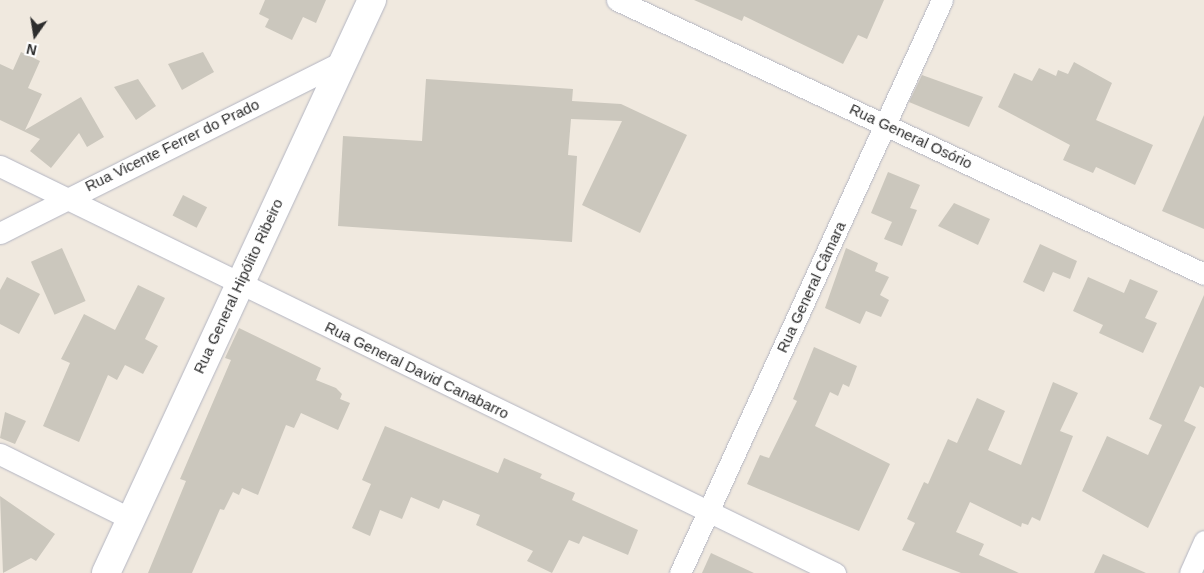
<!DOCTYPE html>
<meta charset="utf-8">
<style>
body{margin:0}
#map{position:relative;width:1204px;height:573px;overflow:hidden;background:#f0e9df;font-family:Arial,sans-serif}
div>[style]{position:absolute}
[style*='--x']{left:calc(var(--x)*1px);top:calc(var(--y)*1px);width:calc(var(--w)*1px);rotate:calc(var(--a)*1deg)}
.building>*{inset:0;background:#cbc7bd;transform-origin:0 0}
.roads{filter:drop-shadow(0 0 1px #b3b5c2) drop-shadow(0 0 1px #b3b5c2)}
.street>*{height:21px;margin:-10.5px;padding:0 10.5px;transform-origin:10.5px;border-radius:10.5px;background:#fff}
.secondary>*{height:28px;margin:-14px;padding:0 14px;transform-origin:14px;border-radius:14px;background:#fff}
span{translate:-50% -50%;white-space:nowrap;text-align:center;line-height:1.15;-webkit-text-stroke:4px #fff;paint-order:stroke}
.street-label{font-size:15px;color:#2d2d2d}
.north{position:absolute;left:10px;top:10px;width:50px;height:50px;-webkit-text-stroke:4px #fff;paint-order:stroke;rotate:193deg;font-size:14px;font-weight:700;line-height:20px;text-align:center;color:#2d2d2d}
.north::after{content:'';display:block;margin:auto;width:18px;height:22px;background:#2d2d2d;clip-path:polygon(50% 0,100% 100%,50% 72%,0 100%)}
</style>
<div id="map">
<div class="building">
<i style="clip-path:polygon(265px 0,326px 0,316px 23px,303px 17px,292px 40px,265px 27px,269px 19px,259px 14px)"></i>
<i style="clip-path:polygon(694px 0,884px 0,867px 39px,858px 35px,843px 64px,744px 16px,742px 21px)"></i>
<i style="clip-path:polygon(21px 52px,40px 61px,28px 88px,42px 94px,25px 130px,81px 97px,104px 137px,87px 147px,79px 133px,51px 168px,30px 151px,40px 139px,0 120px,0 64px,13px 70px)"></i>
<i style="clip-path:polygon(203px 52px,214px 72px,182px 90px,168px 64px)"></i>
<i style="clip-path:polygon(1074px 62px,1112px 83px,1096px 120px,1153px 145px,1135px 185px,1096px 167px,1093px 173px,1063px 160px,1070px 145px,998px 107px,1014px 73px,1032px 81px,1039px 68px,1056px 76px,1058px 70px,1068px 74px)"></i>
<i style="clip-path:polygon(922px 75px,983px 97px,969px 127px,909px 102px)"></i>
<i style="clip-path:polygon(138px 79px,156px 106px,136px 120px,114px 87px)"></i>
<i style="clip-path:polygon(426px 79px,573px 89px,572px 101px,621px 104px,687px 135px,640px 233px,582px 205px,622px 121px,571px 119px,568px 155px,577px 156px,572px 242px,338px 226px,343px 136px,422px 141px)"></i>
<i style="clip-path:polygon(1204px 115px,1204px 229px,1162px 211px)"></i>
<i style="clip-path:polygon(888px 172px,920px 185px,910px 208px,917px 210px,902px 246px,884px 239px,892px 222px,871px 213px)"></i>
<i style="left:183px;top:195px;width:27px;height:23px;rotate:27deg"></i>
<i style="clip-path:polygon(954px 203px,990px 219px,978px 245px,938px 226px)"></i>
<i style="clip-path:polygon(1040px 244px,1077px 261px,1070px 279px,1053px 272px,1044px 292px,1023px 282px)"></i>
<i style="left:62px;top:248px;width:58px;height:34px;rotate:66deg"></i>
<i style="clip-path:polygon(846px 248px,878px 263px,875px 271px,889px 277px,880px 295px,889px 300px,881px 317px,866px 311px,860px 324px,825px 308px)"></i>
<i style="clip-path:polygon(7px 277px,40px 294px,19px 334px,0 324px,0 290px)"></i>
<i style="clip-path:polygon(1088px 277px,1124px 293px,1130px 279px,1158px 291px,1145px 318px,1157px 323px,1143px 353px,1099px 333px,1103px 325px,1073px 311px)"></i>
<i style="clip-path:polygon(138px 285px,165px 298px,145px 339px,158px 346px,143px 374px,125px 365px,117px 380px,108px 375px,79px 442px,43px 426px,70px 363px,61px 359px,84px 314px,115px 330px)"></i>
<i style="clip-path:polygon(1204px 295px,1204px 388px,1200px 386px,1184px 421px,1196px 427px,1148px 528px,1082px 491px,1107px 436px,1148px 455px,1162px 425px,1149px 419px)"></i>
<i style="clip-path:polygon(239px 328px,321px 368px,316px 380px,336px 388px,342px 394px,340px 399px,350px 403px,338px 430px,301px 413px,294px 428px,286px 425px,258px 495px,242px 488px,239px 495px,233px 492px,224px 510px,220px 509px,192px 573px,148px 573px,186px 481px,180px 479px,231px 360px,225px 358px)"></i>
<i style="clip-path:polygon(814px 347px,857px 366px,849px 387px,843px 384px,838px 396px,830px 392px,815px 426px,890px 464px,859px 531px,747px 484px,760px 455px,769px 458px,797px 401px,793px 399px)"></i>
<i style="clip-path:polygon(1053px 382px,1078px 393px,1060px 431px,1073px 436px,1040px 521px,1032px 517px,1028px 525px,1022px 523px,1021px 527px,970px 502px,956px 532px,984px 544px,979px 555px,1019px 573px,961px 573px,902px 550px,915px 523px,907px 519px,924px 482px,928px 484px,948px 439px,957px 443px,977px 398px,1005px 411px,988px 450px,1021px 465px)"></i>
<i style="clip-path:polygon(5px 412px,26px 421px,15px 444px,0 438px)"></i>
<i style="clip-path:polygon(385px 426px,498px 473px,504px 458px,542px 474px,540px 478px,575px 493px,572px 500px,638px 530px,628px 555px,583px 536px,579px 544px,569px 540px,552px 573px,527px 561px,533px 551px,476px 525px,480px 515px,443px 500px,439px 509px,411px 497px,402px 519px,380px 510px,370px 536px,352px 528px,371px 484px,362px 480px)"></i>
<i style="clip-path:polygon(0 496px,55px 534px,36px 561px,31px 558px,3px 573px)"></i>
<i style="clip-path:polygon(711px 553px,754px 573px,702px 573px)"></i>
<i style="clip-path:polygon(1103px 554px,1146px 573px,1094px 573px)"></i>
</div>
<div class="roads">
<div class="street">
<i style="--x:617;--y:0;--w:648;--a:25.02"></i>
<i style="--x:0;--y:166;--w:929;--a:25.99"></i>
<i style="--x:0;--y:233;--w:386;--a:-26.6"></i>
<i style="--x:0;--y:454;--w:144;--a:26.4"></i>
<i style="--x:680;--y:573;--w:630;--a:-65.43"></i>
<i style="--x:1190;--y:573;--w:35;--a:-66"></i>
</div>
<div class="secondary">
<i style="--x:106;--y:573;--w:632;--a:-65.1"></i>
</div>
</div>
<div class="street-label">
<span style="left:911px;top:136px;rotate:25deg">Rua General Osório</span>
<span style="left:172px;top:145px;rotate:-26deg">Rua Vicente Ferrer do Prado</span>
<span style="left:238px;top:286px;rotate:-65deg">Rua General Hipólito Ribeiro</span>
<span style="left:811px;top:287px;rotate:-65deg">Rua General Câmara</span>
<span style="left:417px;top:370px;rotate:26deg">Rua General David Canabarro</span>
</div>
<div class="north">N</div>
</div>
